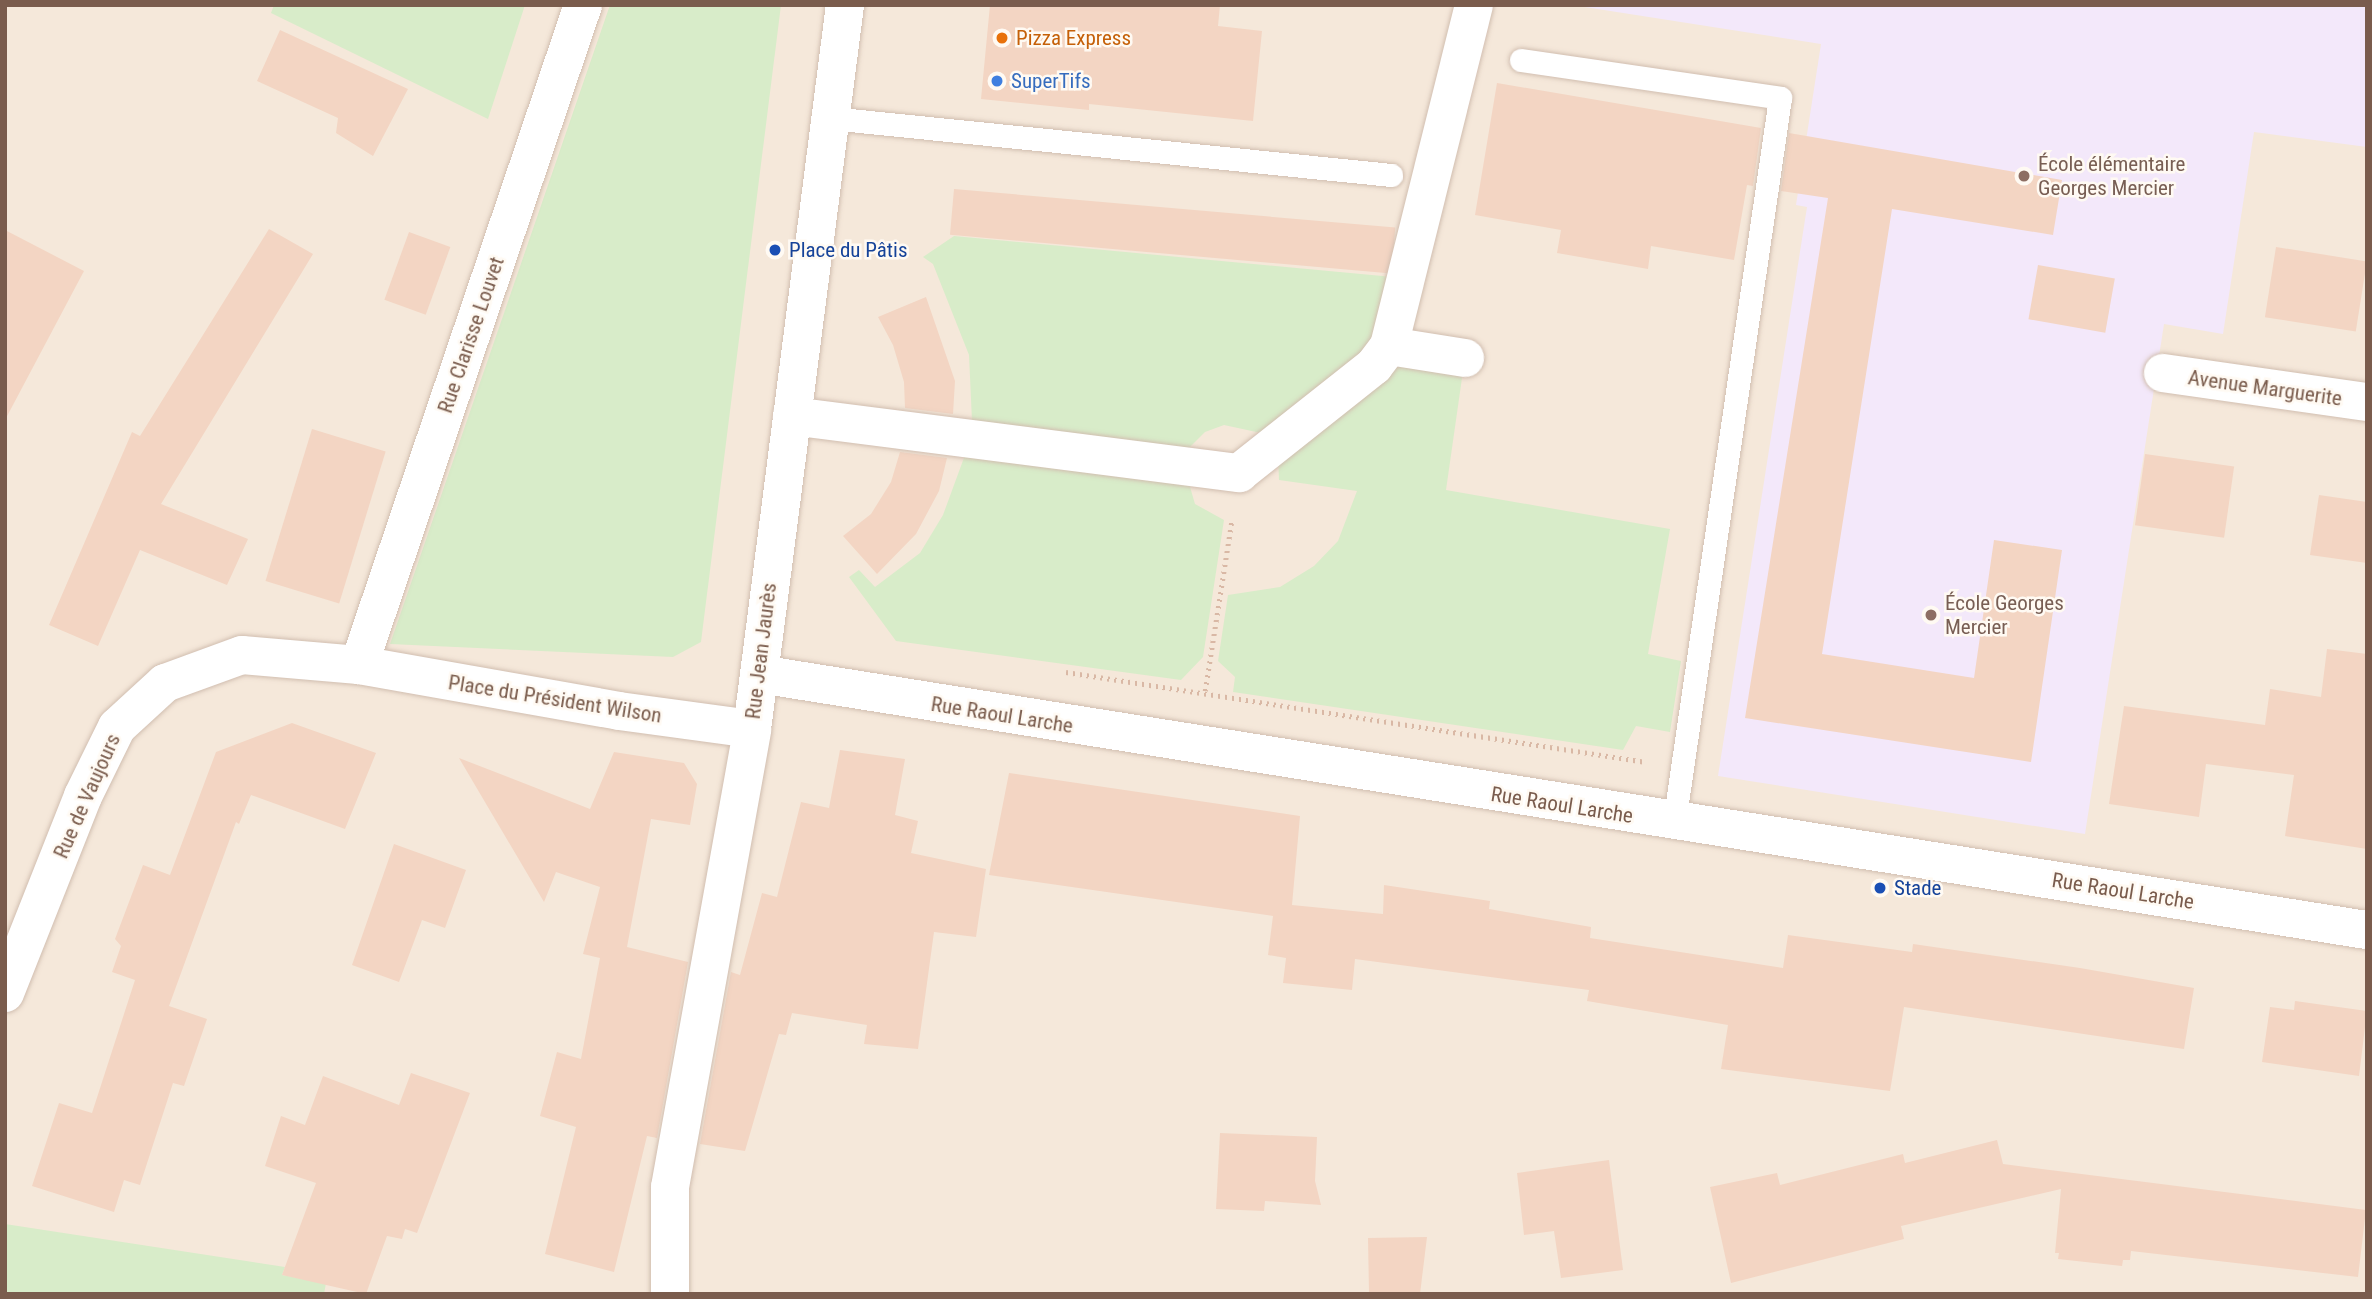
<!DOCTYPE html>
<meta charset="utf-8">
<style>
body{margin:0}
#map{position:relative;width:2372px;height:1299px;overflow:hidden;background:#fdf6ec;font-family:"Roboto Condensed",sans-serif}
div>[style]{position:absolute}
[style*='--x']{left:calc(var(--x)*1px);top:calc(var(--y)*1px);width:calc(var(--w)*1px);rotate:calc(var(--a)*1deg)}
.residential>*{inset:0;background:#f5e8da;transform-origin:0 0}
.education>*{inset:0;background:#f3e8fa}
.green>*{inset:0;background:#d8ecc9}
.building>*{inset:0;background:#f3d5c3;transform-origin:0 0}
.path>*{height:4.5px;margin-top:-2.25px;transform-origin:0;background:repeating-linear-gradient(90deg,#d9b8a5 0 2px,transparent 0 7px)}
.roads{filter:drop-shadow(0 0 2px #d1beb0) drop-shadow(0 0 2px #d1beb0)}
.lane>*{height:23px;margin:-11.5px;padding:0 11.5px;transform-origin:11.5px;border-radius:11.5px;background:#fff}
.street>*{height:38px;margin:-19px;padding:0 19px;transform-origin:19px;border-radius:19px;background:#fff}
.secondary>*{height:38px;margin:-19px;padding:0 19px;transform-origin:19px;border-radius:19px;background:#fff}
.dots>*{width:19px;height:19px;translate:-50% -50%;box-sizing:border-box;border:4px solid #fffaf3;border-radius:50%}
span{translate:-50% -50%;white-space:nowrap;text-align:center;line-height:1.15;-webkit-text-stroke:5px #fffaf3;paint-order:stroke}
.food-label{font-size:21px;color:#c56008}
.left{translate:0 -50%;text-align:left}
.shop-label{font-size:21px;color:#366cbe}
.education-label{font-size:21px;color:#785e54}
.transit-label{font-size:21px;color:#164399}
.street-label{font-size:21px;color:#7a5c4d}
.frame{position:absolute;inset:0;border:7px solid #7a5c4d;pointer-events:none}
</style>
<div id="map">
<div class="residential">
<i style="left:5px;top:5px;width:2362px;height:1289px"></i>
</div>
<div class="education">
<i style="clip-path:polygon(1572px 5px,2367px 5px,2367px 147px,2254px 132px,2223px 334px,2164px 324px,2085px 834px,1718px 776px,1807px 207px,1796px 205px,1821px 44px)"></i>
</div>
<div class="green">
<i style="clip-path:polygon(274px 5px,525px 5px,488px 119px,271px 13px)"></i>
<i style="clip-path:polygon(610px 5px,781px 5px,701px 642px,673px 657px,390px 644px)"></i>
<i style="clip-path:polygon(954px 236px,1393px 277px,1375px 341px,1261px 433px,1224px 425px,1205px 432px,1188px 449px,972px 421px,969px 355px,933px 264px,923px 257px)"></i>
<i style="clip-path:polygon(1391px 365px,1463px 371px,1446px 490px,1670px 529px,1648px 654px,1681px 661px,1670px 732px,1636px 726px,1623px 750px,1233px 692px,1235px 677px,1218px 661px,1228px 595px,1280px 587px,1314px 566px,1338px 541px,1357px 491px,1279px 480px,1278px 456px)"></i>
<i style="clip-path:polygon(965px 455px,1188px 480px,1195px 504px,1224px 520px,1203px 657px,1181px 680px,896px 641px,849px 577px,859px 570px,875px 587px,920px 553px,943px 515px)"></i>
<i style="clip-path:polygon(5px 1224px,285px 1267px,282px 1275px,326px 1283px,324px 1294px,5px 1294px)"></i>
</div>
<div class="building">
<i style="clip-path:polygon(990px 5px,1220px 5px,1218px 26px,1262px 31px,1253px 121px,1089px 104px,1089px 110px,981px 99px)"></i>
<i style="clip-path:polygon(280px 30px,408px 89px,373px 156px,336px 133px,338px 118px,257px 81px)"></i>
<i style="clip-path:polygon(1497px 83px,1761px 128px,1753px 186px,1747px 185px,1734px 260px,1651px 246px,1648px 269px,1557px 253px,1561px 230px,1475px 215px)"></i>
<i style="clip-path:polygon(1789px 133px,2062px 180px,2053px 235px,1892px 209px,1822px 654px,1974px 678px,1994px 540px,2062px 550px,2031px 762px,1745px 718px,1828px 198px,1781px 191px)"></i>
<i style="left:954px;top:189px;width:443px;height:46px;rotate:5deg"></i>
<i style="clip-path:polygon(269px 229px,313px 254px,161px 504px,248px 539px,227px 585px,140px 550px,98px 646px,49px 625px,132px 432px,140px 436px)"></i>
<i style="clip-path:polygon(5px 230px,84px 271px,5px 420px)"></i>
<i style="left:409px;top:232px;width:44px;height:72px;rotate:20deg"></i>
<i style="left:2276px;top:247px;width:92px;height:71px;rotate:9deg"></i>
<i style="left:2038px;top:265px;width:78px;height:55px;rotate:10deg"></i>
<i style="clip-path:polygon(926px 297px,955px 381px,953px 414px,905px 408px,904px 382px,893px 345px,878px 317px)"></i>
<i style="left:312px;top:429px;width:77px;height:159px;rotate:17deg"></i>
<i style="clip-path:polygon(900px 452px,947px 458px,939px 491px,916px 534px,877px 574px,843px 536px,871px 514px,891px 482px)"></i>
<i style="left:2145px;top:454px;width:90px;height:72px;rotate:8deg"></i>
<i style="clip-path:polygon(2319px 495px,2367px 502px,2367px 563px,2310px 555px)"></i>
<i style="clip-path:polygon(2327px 649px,2367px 654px,2367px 849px,2285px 836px,2294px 775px,2206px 764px,2199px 817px,2109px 804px,2124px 706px,2265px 725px,2270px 689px,2321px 697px)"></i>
<i style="clip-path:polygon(292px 723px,376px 753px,345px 829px,251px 795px,239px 824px,236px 822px,169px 1006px,207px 1019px,184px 1086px,173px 1083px,140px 1185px,124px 1180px,114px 1212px,32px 1186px,59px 1103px,92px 1113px,135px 980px,112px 972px,121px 946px,115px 939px,143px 865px,170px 875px,216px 752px)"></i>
<i style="clip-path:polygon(840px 750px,905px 759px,895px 815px,918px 821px,911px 853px,986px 869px,976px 937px,934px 932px,918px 1049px,864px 1044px,867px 1025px,792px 1013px,786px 1035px,779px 1034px,745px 1151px,700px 1144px,731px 972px,740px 975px,762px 893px,777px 897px,801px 802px,829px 808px)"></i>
<i style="clip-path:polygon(614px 752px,684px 763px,697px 784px,690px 825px,651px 819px,627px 947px,688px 962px,657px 1138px,647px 1136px,614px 1272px,545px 1254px,576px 1127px,540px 1116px,557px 1052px,581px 1059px,600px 958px,583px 954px,600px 887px,556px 872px,544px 902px,459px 758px,590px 809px)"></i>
<i style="clip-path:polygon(1009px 773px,1300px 816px,1292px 905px,1383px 914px,1384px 885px,1490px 901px,1489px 909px,1591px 927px,1590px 938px,1783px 968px,1788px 935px,1912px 952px,1913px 944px,2080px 968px,2194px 988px,2184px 1049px,1904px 1007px,1890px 1091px,1721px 1069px,1728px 1025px,1587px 1001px,1589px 990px,1355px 959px,1352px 990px,1283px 983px,1286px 958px,1268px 955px,1273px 916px,989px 875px)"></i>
<i style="clip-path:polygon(394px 844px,466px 870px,445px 928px,422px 920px,399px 982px,352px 965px)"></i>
<i style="clip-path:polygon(2295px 1001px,2367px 1011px,2359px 1076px,2262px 1062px,2270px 1007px,2294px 1010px)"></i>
<i style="clip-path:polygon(411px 1073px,470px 1093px,417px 1233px,405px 1229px,402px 1239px,387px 1236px,366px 1294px,282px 1275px,316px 1183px,265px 1166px,281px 1116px,305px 1125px,323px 1076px,399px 1105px)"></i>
<i style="clip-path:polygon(1220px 1133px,1317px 1137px,1315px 1181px,1321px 1205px,1265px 1201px,1264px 1211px,1216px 1209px)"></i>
<i style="clip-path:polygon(1997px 1140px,2003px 1164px,2366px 1210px,2358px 1277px,2131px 1251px,2130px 1260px,2123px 1260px,2122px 1266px,2058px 1259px,2059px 1253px,2055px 1253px,2061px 1189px,1901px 1226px,1904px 1239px,1731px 1283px,1710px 1187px,1777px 1173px,1780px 1185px,1903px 1154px,1905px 1163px)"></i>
<i style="clip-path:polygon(1609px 1160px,1623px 1270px,1561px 1278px,1554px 1231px,1524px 1235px,1517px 1173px)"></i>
<i style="clip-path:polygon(1427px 1237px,1420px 1294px,1369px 1293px,1368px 1238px)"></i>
</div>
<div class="path">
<i style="--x:1066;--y:672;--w:587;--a:8.82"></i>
<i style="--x:1205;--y:691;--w:174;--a:-81.1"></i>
</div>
<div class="roads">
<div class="lane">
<i style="--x:1521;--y:60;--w:262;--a:8.3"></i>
<i style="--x:1780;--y:98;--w:733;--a:98.32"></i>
<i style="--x:830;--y:118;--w:564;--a:5.8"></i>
</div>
<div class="street">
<i style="--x:1389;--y:346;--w:77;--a:9"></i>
<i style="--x:2163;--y:373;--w:206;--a:8.1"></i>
<i style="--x:792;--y:416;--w:451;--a:7.3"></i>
<i style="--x:1239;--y:473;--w:172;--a:-38.4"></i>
<i style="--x:1374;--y:366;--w:25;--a:-53"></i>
<i style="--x:1389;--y:346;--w:351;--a:-76"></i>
<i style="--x:359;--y:665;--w:697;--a:-71.25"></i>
<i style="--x:759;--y:674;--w:1628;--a:9.05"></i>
<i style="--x:5;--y:993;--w:212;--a:-68.4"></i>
<i style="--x:83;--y:796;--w:77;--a:-63.8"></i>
<i style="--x:117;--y:727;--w:65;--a:-42.5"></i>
<i style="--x:165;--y:683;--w:82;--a:-20"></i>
<i style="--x:242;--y:655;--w:117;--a:4.9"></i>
<i style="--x:359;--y:665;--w:264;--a:10"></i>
<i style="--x:619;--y:711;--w:134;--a:7.7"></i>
</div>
<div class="secondary">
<i style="--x:670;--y:1294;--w:107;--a:-90"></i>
<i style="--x:670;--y:1187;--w:465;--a:-79.8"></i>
<i style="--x:752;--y:729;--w:730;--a:-82.68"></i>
</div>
</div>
<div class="dots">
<i style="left:1002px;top:38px;background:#e8710a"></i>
<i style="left:997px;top:81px;background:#3f7fe0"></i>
<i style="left:2024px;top:176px;background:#8d6e63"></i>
<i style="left:775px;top:250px;background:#1a4fb4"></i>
<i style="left:1931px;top:615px;background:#8d6e63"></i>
<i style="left:1880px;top:888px;background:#1a4fb4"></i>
</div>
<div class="food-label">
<span class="left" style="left:1016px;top:38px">Pizza Express</span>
</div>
<div class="shop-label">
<span class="left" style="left:1011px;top:81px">SuperTifs</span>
</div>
<div class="education-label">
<span class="left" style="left:2038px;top:176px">École élémentaire<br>Georges Mercier</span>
<span class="left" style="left:1945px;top:615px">École Georges<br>Mercier</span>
</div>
<div class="transit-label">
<span class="left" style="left:789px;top:250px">Place du Pâtis</span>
<span class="left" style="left:1894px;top:888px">Stade</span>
</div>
<div class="street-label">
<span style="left:471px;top:335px;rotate:-71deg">Rue Clarisse Louvet</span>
<span style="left:2265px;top:388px;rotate:8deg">Avenue Marguerite</span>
<span style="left:761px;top:651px;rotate:-83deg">Rue Jean Jaurès</span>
<span style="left:555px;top:699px;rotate:9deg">Place du Président Wilson</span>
<span style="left:1002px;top:715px;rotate:9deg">Rue Raoul Larche</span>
<span style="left:87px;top:796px;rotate:-66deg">Rue de Vaujours</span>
<span style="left:1562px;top:805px;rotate:9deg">Rue Raoul Larche</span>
<span style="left:2123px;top:891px;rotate:9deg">Rue Raoul Larche</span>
</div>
<div class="frame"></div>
</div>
